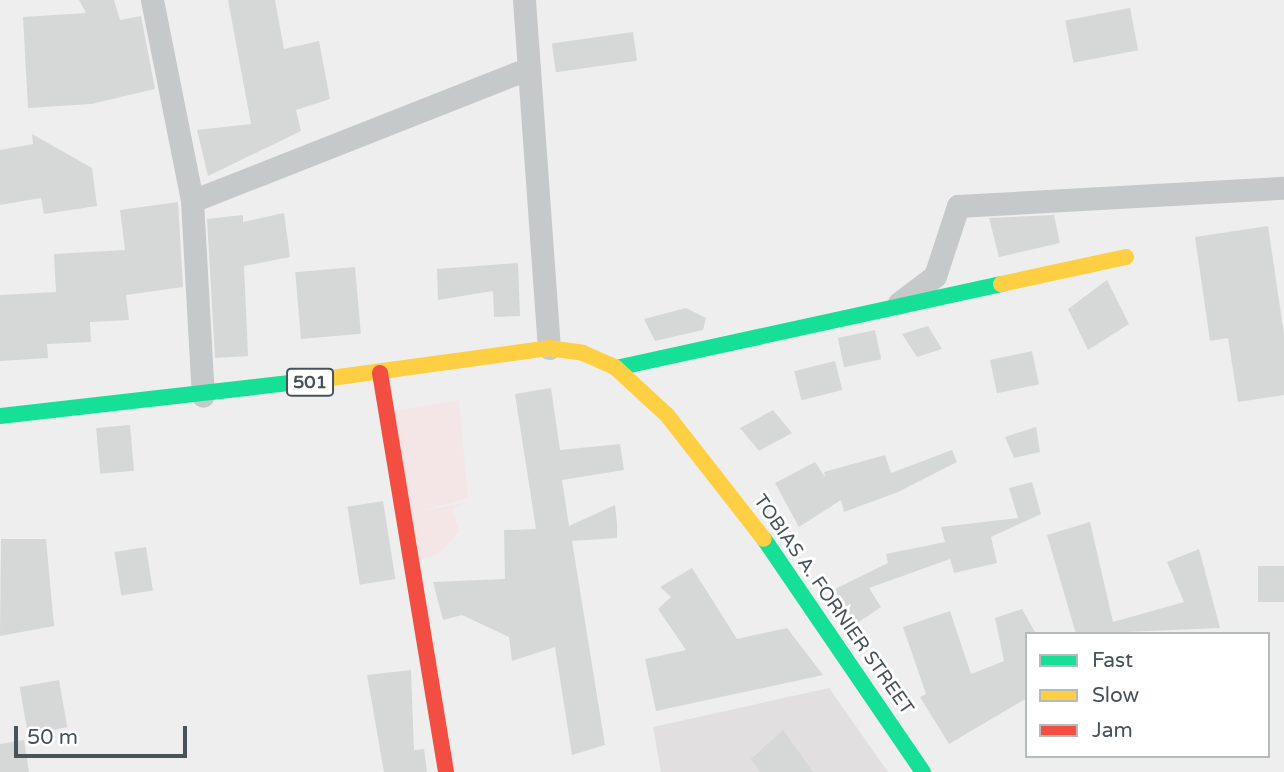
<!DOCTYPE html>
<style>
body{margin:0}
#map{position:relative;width:1284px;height:772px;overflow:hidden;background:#efeeee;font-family:"Varela Round",sans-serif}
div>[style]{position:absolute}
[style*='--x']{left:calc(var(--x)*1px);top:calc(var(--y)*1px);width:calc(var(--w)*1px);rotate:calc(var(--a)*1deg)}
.education>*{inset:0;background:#e1dfe0}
.medical>*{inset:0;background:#f4e5e6}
.building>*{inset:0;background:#d6d7d7;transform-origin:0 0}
.street>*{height:23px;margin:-11.5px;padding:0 11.5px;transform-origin:11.5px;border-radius:11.5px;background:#c5c9ca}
.fast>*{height:16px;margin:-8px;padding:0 8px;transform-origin:8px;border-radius:8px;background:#16e098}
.slow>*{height:16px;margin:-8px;padding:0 8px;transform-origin:8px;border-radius:8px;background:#ffcf43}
.jam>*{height:16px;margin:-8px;padding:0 8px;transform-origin:8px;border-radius:8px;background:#f24e42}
span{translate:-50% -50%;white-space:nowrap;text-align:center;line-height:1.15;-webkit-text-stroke:6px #fff;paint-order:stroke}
.shield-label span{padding:2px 5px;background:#fff;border:2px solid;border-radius:5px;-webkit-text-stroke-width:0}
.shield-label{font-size:18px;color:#475359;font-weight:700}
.street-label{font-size:19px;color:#475359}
.legend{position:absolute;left:1025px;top:632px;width:245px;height:126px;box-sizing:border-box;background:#fff;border:2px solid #b5babd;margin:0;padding:9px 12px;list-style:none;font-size:21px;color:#475359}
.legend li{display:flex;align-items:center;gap:14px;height:35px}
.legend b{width:35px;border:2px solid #b5babd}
.scale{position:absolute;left:14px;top:726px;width:173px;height:32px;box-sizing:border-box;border:4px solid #475359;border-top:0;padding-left:9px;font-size:21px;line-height:24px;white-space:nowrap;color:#475359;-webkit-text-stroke:5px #fff;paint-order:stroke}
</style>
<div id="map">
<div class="education">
<i style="clip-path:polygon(829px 688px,888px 772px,661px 772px,653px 727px)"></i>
</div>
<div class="medical">
<i style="clip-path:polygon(459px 400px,468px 498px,420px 511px,466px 503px,452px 509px,459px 532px,437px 555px,415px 560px,393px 411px)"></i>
</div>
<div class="building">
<i style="clip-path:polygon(79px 0,114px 0,120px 20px,141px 16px,155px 89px,91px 104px,28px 108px,23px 17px,86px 13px)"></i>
<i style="clip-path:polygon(228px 0,275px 0,284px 49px,319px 41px,330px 99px,296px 110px,301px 131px,208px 176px,197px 130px,251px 124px)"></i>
<i style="left:1130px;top:8px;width:43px;height:66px;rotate:79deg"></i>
<i style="left:633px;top:32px;width:29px;height:82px;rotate:82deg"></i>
<i style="clip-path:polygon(32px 134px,92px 168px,97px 206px,44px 214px,41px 198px,0 205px,0 150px,33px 144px)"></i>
<i style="clip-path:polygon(178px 202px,183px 287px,126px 295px,129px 320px,90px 322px,91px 342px,47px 344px,48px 358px,0 361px,0 295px,56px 292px,54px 254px,125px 250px,120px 210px)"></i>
<i style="clip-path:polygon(284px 213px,290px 257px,244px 266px,248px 356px,215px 358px,207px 219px,243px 215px,243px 222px)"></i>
<i style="clip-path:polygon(1054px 215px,1060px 243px,999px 257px,989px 218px)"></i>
<i style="clip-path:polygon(1268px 226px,1284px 334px,1284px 395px,1238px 402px,1228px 338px,1210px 341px,1195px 237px)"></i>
<i style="clip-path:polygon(518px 263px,520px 316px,494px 317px,493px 291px,438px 300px,437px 269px)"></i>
<i style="left:355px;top:267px;width:67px;height:60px;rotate:85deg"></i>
<i style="clip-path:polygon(1107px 280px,1129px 324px,1088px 350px,1068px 309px)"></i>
<i style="clip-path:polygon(686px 308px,706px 318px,703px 330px,655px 341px,644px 319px)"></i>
<i style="clip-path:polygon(928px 326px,942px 349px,917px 357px,902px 334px)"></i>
<i style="left:875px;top:330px;width:30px;height:38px;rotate:78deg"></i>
<i style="left:1032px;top:351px;width:34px;height:43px;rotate:78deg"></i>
<i style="left:835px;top:361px;width:30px;height:42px;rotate:76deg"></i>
<i style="clip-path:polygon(551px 388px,560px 450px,620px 444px,624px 470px,562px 480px,569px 526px,615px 505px,617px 524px,617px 538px,572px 541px,605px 745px,572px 755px,555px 647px,512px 661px,509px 637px,462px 615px,443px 620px,433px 582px,505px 579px,504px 530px,536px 529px,515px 394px)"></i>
<i style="clip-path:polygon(773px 410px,792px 433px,759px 451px,740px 428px)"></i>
<i style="left:130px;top:425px;width:46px;height:34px;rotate:85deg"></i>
<i style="clip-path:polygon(1036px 427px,1040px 452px,1014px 458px,1005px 437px)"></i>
<i style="clip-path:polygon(952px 450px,957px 462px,898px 492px,844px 512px,841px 500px,799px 527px,775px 483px,815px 462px,825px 477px,824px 472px,885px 455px,891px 473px)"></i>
<i style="clip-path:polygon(1032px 482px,1041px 514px,991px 537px,997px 563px,954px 573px,950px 559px,869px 588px,881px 607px,853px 626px,831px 591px,888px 563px,886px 554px,945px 542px,941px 527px,1018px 518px,1009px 488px)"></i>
<i style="left:383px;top:501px;width:79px;height:36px;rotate:81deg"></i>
<i style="clip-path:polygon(1090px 522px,1113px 622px,1184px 602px,1167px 562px,1199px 549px,1220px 628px,1076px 634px,1047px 535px)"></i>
<i style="clip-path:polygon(1px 539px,46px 539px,54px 626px,0 636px)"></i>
<i style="left:146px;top:547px;width:44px;height:32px;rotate:81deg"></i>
<i style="left:1284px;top:566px;width:36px;height:26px;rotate:90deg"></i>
<i style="clip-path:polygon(692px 568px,737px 639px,787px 628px,823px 675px,656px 711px,645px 659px,686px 650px,658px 609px,671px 597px,660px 587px)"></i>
<i style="clip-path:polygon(1022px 609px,1036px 634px,1027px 634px,1027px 698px,949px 744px,920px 697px,926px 694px,903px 627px,950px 611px,971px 674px,1004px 661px,995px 618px)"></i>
<i style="clip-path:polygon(411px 670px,414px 750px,424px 749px,427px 772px,384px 772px,367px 675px)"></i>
<i style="left:59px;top:680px;width:48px;height:40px;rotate:80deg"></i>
<i style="clip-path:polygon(783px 730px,813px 772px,760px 772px,751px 759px)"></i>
<i style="clip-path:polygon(24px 740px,29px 772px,0 772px,0 744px)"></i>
</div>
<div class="street">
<i style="--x:152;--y:0;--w:205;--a:78.7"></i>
<i style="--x:192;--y:201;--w:195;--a:86.8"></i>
<i style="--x:524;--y:0;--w:349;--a:85.9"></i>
<i style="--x:192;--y:201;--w:362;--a:-21.5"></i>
<i style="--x:899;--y:303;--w:45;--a:-36.9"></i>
<i style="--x:935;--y:276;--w:74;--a:-71.8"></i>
<i style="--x:958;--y:206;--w:326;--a:-3.2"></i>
</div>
<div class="fast">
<i style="--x:616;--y:368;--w:394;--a:-12.3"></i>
<i style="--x:0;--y:416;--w:311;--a:-6.5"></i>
<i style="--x:764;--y:539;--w:282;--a:55.7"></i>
</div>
<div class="slow">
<i style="--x:1001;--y:284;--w:128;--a:-12.2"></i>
<i style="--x:309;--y:381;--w:242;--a:-7.8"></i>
<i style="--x:549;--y:348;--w:34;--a:8"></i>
<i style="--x:583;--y:353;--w:36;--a:24"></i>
<i style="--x:616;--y:368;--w:69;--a:42.7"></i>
<i style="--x:667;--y:415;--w:157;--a:52"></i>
</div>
<div class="jam">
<i style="--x:380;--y:373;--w:404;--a:80.6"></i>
</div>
<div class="shield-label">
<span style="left:310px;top:382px">501</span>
</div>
<div class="street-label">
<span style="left:833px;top:605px;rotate:55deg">TOBIAS A. FORNIER STREET</span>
</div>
<ul class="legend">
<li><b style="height:9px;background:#16e098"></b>Fast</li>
<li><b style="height:9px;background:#ffcf43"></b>Slow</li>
<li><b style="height:9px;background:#f24e42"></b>Jam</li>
</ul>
<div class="scale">50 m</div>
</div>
